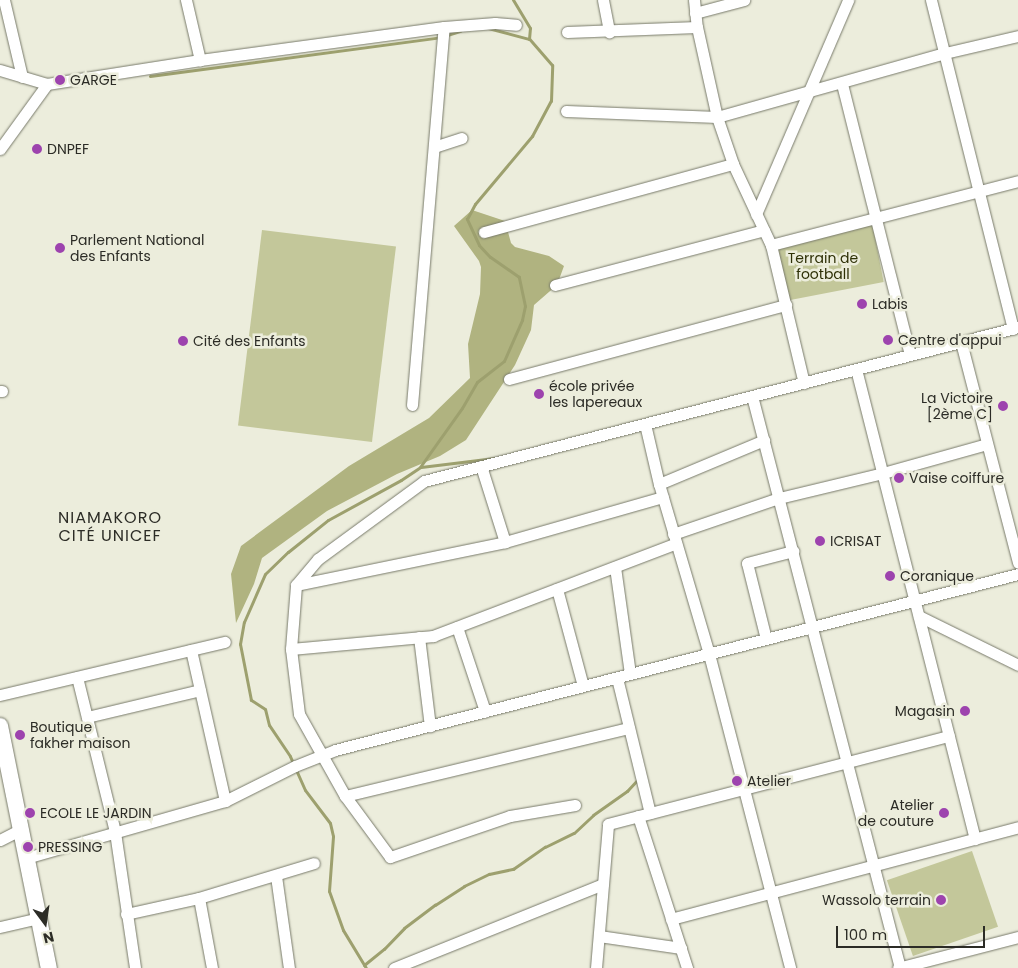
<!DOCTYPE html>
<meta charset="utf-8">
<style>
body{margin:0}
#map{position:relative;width:1018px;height:968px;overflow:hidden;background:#eceddc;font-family:Poppins,sans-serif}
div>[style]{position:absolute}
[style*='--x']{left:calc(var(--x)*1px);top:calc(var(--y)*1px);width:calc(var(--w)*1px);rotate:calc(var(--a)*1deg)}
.green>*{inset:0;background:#c3c79a;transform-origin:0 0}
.forest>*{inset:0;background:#b0b380}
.stream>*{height:3px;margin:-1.5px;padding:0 1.5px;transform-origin:1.5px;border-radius:1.5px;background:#9da06e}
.roads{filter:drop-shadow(0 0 1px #787a6a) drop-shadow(0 0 1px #787a6a)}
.street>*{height:11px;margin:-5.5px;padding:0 5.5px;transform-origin:5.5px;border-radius:5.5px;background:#fff}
.secondary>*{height:16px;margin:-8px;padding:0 8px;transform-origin:8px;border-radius:8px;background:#fff}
.dots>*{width:14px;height:14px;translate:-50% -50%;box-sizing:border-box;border:2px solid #eceddc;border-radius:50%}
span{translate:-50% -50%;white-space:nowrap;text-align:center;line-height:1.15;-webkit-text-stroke:5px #eceddc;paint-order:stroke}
.poi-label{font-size:14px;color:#2c2c26}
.left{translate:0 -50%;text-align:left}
.right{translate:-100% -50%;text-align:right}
.park-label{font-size:14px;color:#2e3006}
.quarter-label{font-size:16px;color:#2c2c26;letter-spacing:1px}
.north{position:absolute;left:20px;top:898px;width:50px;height:50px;-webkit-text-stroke:4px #eceddc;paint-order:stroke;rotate:166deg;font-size:14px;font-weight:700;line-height:20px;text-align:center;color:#2c2c26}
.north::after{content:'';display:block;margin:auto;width:18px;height:22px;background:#2c2c26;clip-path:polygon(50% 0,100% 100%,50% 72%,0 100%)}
.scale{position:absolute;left:836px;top:926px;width:149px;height:22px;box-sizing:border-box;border:2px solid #2c2c26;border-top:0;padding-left:6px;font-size:15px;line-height:18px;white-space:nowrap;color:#2c2c26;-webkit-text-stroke:4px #eceddc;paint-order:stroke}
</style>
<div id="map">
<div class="green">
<i style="left:872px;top:222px;width:61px;height:99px;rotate:79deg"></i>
<i style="left:262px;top:230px;width:135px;height:197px;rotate:7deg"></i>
<i style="left:972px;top:851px;width:80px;height:90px;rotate:71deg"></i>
</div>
<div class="forest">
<i style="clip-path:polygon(472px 210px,505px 221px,511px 243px,515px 247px,549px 256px,564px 266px,557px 285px,534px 305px,531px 330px,515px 365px,466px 440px,440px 456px,397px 474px,327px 511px,262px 558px,254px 584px,236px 623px,231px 574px,241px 546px,349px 466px,429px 418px,470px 378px,468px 344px,480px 294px,481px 267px,479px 261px,454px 226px)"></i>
</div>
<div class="stream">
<i style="--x:488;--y:28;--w:42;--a:15"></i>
<i style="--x:447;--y:35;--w:14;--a:-17"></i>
<i style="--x:150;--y:76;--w:294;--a:-7.6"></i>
<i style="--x:421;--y:467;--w:74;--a:-7"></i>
<i style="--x:364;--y:965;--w:26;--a:-39"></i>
<i style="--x:384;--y:949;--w:29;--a:-46"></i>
<i style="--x:404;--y:928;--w:39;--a:-37"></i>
<i style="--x:435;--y:905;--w:35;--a:-33"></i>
<i style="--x:464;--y:886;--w:28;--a:-26"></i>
<i style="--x:489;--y:874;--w:25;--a:-12"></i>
<i style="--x:513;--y:869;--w:39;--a:-35"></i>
<i style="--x:545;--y:847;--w:32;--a:-26"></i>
<i style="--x:574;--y:833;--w:26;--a:-43"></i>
<i style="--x:593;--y:815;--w:42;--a:-35.2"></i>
<i style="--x:627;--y:791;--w:16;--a:-47"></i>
<i style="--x:366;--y:968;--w:44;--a:-121.2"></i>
<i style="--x:343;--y:930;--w:41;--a:-109.7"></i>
<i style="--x:329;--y:891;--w:55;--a:-85.8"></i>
<i style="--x:333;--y:836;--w:13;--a:-103"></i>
<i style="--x:330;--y:823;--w:41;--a:-127.1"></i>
<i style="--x:305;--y:790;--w:37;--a:-114"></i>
<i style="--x:290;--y:756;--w:37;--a:-124"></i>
<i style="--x:269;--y:725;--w:16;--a:-104"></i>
<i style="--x:265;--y:709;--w:17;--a:-147"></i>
<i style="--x:251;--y:700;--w:57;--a:-101.1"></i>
<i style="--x:240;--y:644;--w:22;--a:-80"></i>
<i style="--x:244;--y:622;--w:52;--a:-66.4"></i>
<i style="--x:265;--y:574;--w:32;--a:-44"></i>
<i style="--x:288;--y:552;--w:51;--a:-38.7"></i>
<i style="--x:328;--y:520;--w:83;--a:-28.7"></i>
<i style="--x:401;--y:480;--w:23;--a:-34"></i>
<i style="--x:420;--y:467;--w:72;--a:-54.6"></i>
<i style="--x:462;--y:408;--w:30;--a:-60"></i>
<i style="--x:477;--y:382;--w:34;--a:-38"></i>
<i style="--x:504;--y:361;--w:45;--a:-66.3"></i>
<i style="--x:522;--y:320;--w:14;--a:-78"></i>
<i style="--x:525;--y:306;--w:30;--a:-102"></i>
<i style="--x:519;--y:277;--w:35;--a:-145"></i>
<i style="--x:490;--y:257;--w:16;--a:-133"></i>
<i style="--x:479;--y:245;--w:29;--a:-115"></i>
<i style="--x:467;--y:219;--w:17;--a:-62"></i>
<i style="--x:475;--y:204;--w:89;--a:-50"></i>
<i style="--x:532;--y:136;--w:40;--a:-62"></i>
<i style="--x:551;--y:101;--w:36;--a:-88"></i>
<i style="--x:552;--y:65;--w:35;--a:-131"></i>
<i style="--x:529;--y:39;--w:11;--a:-85"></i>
<i style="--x:530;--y:28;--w:33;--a:-121"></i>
</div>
<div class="roads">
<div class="street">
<i style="--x:4;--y:0;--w:79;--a:76.8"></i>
<i style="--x:186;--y:0;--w:62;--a:76.9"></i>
<i style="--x:603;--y:0;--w:33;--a:79"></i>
<i style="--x:694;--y:0;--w:27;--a:84"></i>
<i style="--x:697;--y:27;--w:92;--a:77.5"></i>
<i style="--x:717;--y:117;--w:50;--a:71.2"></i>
<i style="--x:733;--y:164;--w:89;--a:64.9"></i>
<i style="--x:771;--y:245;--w:142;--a:76.6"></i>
<i style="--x:931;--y:0;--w:339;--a:76"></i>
<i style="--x:695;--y:13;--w:51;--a:-14.9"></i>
<i style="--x:567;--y:32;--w:130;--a:-2.2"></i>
<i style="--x:0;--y:70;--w:49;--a:16.6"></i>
<i style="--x:47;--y:84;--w:155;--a:-8.9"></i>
<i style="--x:200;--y:60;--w:246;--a:-7.7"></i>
<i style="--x:444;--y:27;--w:51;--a:-4.5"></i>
<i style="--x:495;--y:23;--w:21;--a:5"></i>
<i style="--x:842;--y:84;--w:279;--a:75.9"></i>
<i style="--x:566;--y:111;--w:151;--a:2.3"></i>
<i style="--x:717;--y:117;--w:237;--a:-15.7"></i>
<i style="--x:945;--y:53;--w:75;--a:-13.1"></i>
<i style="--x:434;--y:147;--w:29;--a:-18"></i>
<i style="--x:0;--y:149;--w:80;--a:-54.1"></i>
<i style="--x:756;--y:214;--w:233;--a:-66.7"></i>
<i style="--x:484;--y:232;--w:258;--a:-15.3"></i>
<i style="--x:771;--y:245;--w:255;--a:-14.5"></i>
<i style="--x:555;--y:285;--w:216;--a:-14.7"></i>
<i style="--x:961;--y:342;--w:228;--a:75.5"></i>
<i style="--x:856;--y:369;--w:485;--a:75.8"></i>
<i style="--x:509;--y:379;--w:287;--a:-15"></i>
<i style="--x:0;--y:391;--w:2;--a:0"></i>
<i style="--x:752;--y:396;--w:591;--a:75.49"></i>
<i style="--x:412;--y:405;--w:379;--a:-85.2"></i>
<i style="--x:645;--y:424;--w:62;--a:76.9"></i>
<i style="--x:659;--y:484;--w:177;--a:73.6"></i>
<i style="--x:709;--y:654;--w:324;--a:75.5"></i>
<i style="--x:481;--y:466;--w:80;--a:72.5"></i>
<i style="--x:659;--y:484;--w:114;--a:-22.7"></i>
<i style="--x:673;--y:534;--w:112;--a:-18.8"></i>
<i style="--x:779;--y:498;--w:107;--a:-13.5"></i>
<i style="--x:883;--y:473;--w:108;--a:-15.6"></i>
<i style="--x:615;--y:567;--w:108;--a:82"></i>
<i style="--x:296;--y:585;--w:213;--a:-11.6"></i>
<i style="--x:505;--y:542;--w:164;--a:-15.9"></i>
<i style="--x:557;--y:589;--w:100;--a:75"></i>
<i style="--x:919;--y:616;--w:110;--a:26.3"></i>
<i style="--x:457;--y:627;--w:89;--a:71.6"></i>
<i style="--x:419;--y:637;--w:90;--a:83"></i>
<i style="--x:766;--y:639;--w:78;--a:-104"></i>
<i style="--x:747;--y:563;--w:48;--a:-14.6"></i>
<i style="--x:291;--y:649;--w:143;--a:-5.2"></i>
<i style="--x:433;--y:636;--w:260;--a:-20.9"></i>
<i style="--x:191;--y:650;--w:155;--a:77.3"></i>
<i style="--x:77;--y:677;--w:160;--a:76.2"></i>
<i style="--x:115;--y:832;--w:137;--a:81.6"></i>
<i style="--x:617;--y:678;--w:139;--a:76.3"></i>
<i style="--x:0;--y:695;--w:231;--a:-13.3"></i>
<i style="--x:87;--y:717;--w:116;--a:-13.4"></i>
<i style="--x:345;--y:796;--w:292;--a:-13.5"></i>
<i style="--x:575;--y:805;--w:66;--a:170.4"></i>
<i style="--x:510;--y:816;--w:127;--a:161.1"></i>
<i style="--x:390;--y:857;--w:76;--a:-126.4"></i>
<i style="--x:345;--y:796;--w:94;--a:-119.3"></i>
<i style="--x:299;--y:714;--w:65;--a:-97"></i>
<i style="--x:291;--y:649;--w:64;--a:-85.5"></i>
<i style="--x:296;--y:585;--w:34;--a:-50"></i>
<i style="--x:318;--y:559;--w:132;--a:-36.3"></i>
<i style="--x:424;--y:481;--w:614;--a:-14.53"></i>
<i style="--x:638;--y:816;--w:160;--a:72.1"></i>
<i style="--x:0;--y:840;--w:22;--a:-27"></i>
<i style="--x:26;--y:858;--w:207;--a:-16"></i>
<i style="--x:225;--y:801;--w:78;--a:-26.6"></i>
<i style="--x:295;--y:766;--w:43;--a:-21.8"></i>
<i style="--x:335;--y:750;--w:705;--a:-14.45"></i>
<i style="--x:276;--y:876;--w:93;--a:82"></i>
<i style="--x:126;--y:914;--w:75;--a:-12.4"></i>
<i style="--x:671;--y:919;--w:359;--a:-14.8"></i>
<i style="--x:0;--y:927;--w:40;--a:-13"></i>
<i style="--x:599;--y:936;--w:83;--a:8.3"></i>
<i style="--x:212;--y:968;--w:71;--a:-100.5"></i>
<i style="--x:199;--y:898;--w:120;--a:-16.9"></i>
<i style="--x:394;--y:968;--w:225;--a:-21.9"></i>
<i style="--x:596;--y:968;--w:144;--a:-85.2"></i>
<i style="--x:608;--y:824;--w:352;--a:-14.5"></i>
<i style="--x:898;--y:968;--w:124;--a:-14.5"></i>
</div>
<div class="secondary">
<i style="--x:0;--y:726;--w:247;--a:78.6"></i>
</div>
</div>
<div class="dots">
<i style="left:60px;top:80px;background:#9d43ae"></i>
<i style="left:37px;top:149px;background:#9d43ae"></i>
<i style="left:60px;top:248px;background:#9d43ae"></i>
<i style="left:862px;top:304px;background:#9d43ae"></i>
<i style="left:888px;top:340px;background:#9d43ae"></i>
<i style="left:183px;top:341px;background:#9d43ae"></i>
<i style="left:539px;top:394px;background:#9d43ae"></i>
<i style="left:1003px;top:406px;background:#9d43ae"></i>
<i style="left:899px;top:478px;background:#9d43ae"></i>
<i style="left:820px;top:541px;background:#9d43ae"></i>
<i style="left:890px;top:576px;background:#9d43ae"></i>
<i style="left:965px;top:711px;background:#9d43ae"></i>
<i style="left:20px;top:735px;background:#9d43ae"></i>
<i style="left:737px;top:781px;background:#9d43ae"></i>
<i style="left:30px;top:813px;background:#9d43ae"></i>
<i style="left:944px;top:813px;background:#9d43ae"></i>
<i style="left:28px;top:847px;background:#9d43ae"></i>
<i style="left:941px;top:900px;background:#9d43ae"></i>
</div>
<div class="poi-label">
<span class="left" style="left:70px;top:80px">GARGE</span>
<span class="left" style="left:47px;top:149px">DNPEF</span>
<span class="left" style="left:70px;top:248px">Parlement National<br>des Enfants</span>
<span class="left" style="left:872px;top:304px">Labis</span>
<span class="left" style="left:898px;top:340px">Centre d'appui</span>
<span class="left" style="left:193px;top:341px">Cité des Enfants</span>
<span class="left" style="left:549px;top:394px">école privée<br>les lapereaux</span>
<span class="right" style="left:993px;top:406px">La Victoire<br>[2ème C]</span>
<span class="left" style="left:909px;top:478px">Vaise coiffure</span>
<span class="left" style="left:830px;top:541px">ICRISAT</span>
<span class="left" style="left:900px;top:576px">Coranique</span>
<span class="right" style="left:955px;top:711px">Magasin</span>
<span class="left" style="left:30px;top:735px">Boutique<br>fakher maison</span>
<span class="left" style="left:747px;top:781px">Atelier</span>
<span class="right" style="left:934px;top:813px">Atelier<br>de couture</span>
<span class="left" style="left:40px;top:813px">ECOLE LE JARDIN</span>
<span class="left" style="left:38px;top:847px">PRESSING</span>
<span class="right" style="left:931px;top:900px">Wassolo terrain</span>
</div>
<div class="park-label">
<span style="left:823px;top:266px">Terrain de<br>football</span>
</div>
<div class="quarter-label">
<span style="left:110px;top:527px">NIAMAKORO<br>CITÉ UNICEF</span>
</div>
<div class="north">N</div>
<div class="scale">100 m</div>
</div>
